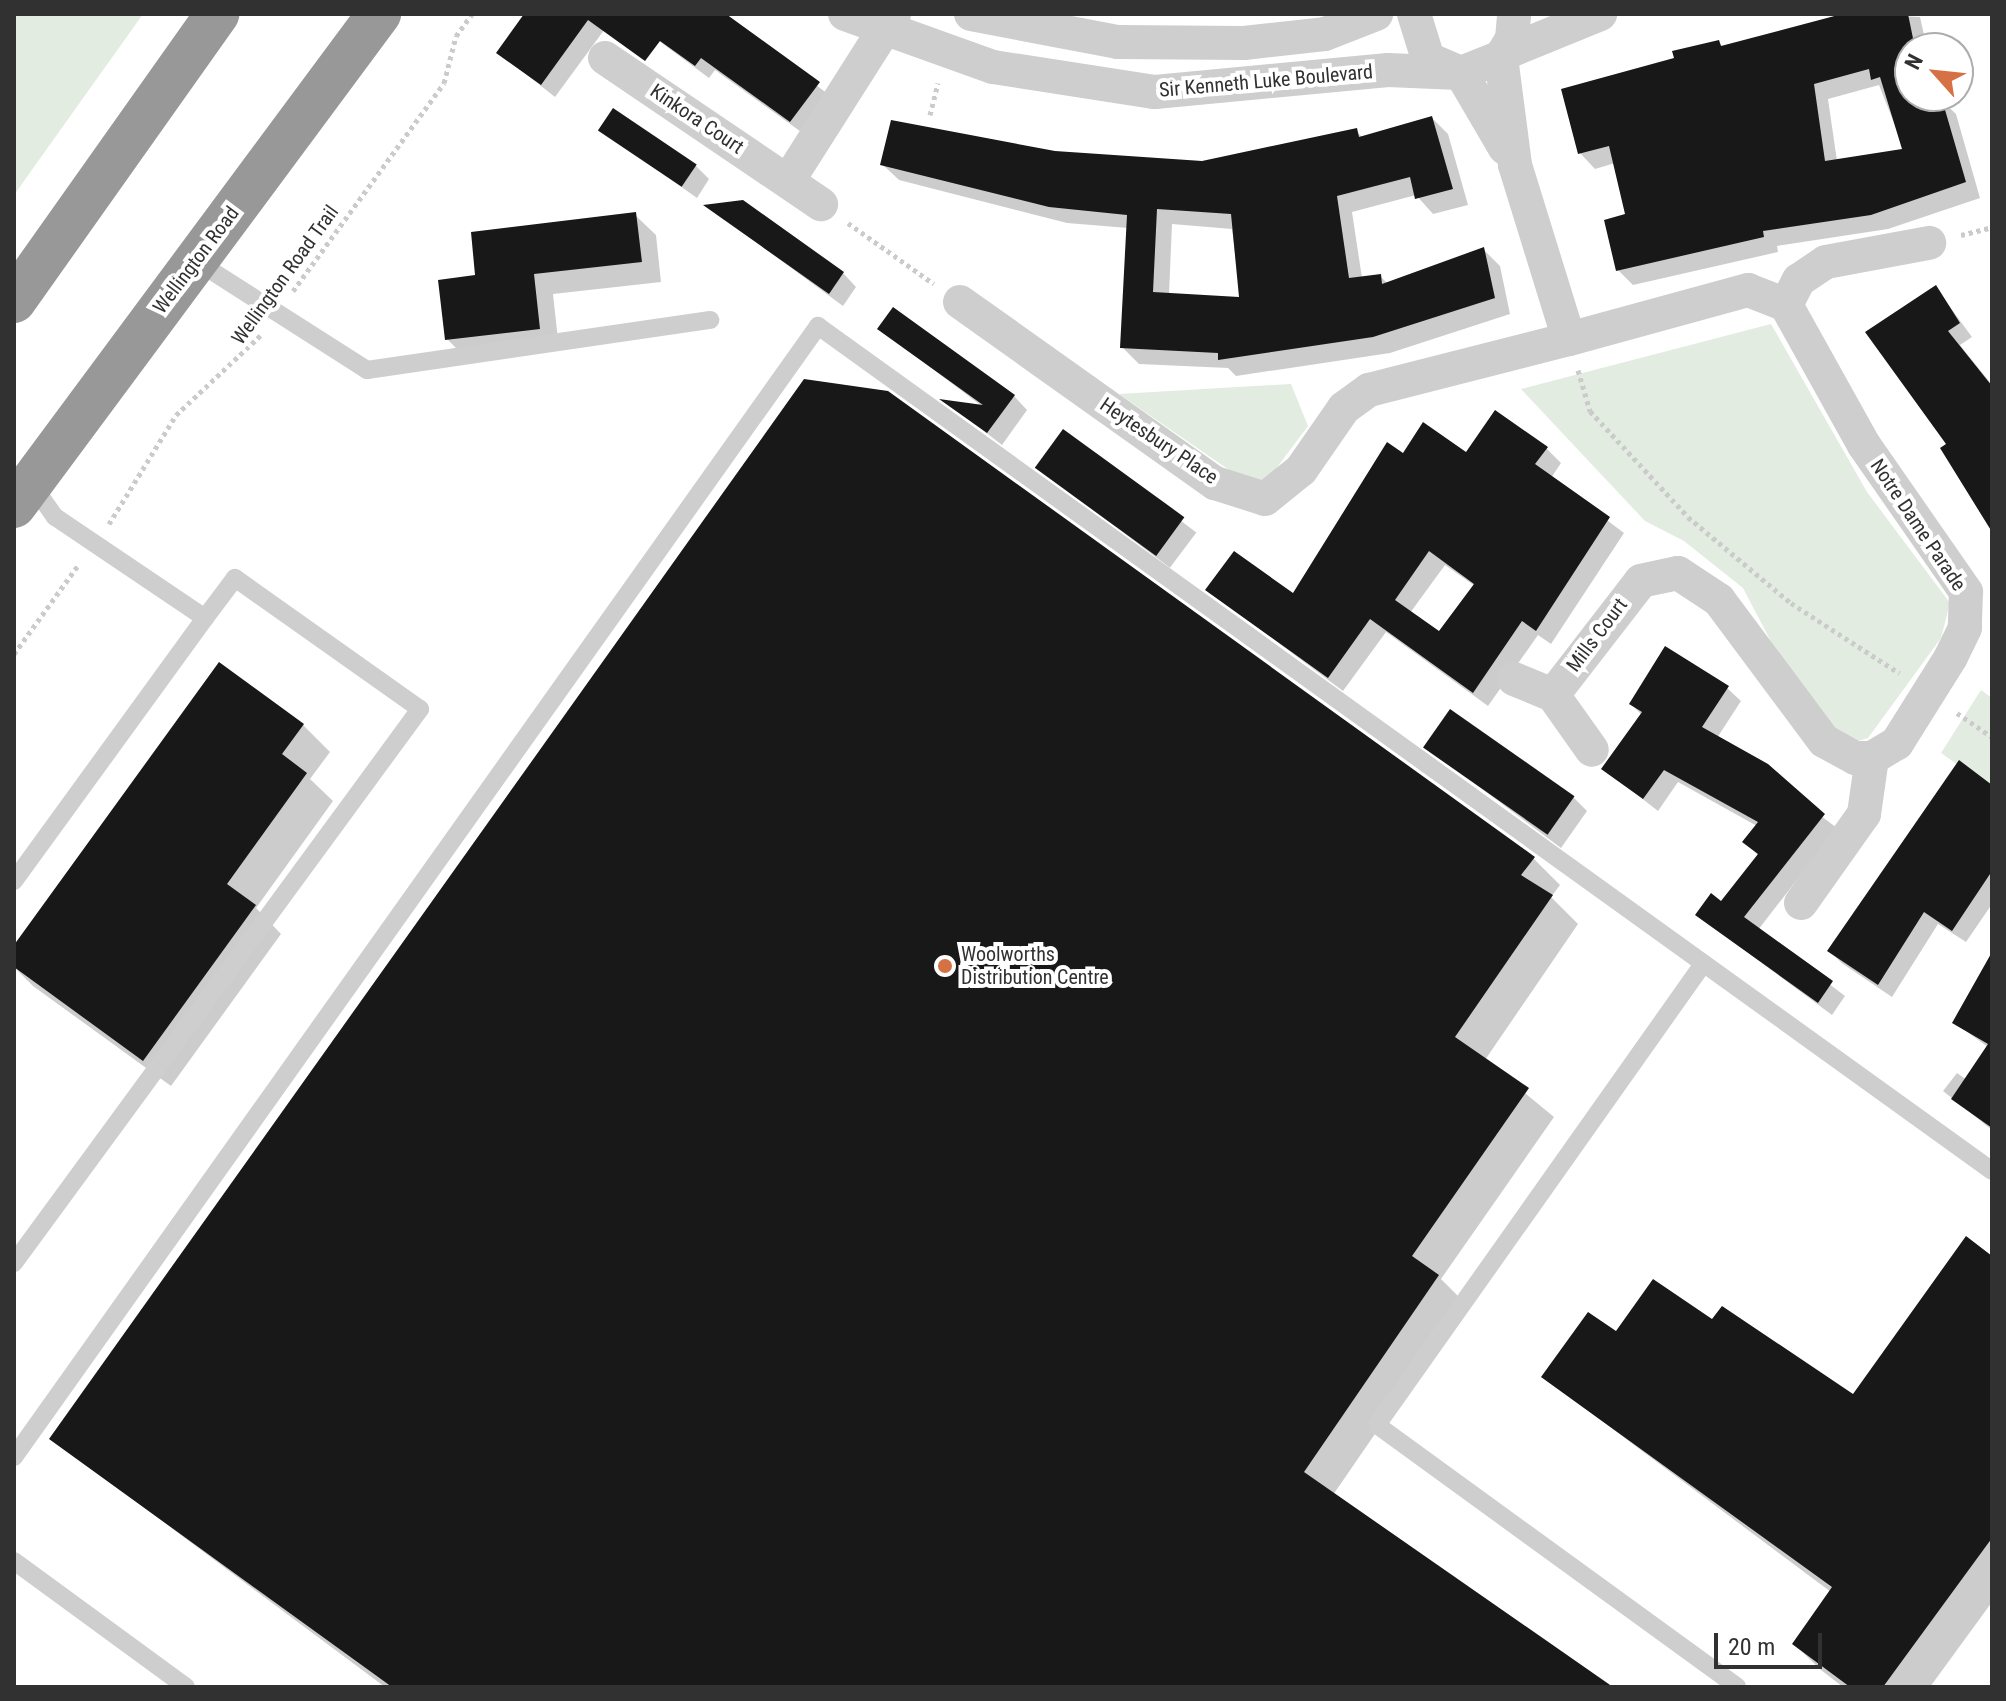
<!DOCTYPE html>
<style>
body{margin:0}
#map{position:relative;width:2006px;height:1701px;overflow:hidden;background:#fff;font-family:"Roboto Condensed",sans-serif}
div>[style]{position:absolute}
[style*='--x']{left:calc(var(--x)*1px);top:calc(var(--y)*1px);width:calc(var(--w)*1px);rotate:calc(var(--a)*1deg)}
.green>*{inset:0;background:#e2ece0}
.shadow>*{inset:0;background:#0003;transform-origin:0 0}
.building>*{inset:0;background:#181818;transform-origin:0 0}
.path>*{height:5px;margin-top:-2.5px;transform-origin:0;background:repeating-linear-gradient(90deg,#cbcbcb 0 4px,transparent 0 8px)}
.lane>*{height:18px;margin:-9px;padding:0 9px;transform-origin:9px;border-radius:9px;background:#cecece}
.street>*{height:34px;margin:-17px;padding:0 17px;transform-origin:17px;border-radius:17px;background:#cecece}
.highway>*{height:44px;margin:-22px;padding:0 22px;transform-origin:22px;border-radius:22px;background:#989898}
.dots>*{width:22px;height:22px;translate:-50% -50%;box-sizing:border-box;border:4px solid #fff;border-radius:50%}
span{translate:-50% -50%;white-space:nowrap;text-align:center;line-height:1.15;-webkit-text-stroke:8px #fff;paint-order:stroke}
.street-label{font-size:20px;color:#313131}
.poi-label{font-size:20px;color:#313131}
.left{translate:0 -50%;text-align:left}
.frame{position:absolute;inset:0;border:16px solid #313131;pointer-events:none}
.north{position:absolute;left:1894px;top:32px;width:80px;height:80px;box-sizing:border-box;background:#fff;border:2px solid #adadad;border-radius:50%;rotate:297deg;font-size:22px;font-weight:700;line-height:32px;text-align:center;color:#313131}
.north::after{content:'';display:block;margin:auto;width:28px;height:36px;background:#d57145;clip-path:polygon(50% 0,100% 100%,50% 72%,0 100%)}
.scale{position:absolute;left:1714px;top:1633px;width:108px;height:36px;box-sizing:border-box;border:4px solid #313131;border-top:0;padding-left:10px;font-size:24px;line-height:28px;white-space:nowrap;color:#313131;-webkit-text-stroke:6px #fff;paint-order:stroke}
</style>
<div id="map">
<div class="green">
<i style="clip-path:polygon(14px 14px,143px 14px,14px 195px)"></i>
<i style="clip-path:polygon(1771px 324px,1867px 492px,1950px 603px,1941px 638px,1868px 738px,1844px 745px,1809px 714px,1743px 588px,1684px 541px,1645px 521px,1521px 389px)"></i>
<i style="clip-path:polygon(1291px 384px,1308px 426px,1266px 482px,1248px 483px,1119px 394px)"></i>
<i style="clip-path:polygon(1981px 690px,1992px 698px,1992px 789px,1941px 753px)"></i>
</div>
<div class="shadow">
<i style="clip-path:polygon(527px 14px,602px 14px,610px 22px,555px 97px,499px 53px)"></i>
<i style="clip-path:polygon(650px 14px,721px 14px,832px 97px,804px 134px,715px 70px,709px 78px,655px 38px)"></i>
<i style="clip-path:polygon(evenodd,1856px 14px,1920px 17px,1927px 48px,1910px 48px,1910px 96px,1937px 96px,1956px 114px,1980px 198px,1888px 229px,1777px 246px,1778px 252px,1633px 285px,1618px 270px,1628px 216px,1615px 163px,1595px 169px,1580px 153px,1676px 60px,1719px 43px,1724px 48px,1856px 14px,1879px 85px,1905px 151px,1837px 161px,1828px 99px,1879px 85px)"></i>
<i style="clip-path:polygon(evenodd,1432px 118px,1448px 134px,1468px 205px,1433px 214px,1416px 195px,1352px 212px,1362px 278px,1380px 276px,1388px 284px,1484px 250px,1500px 266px,1510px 314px,1390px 353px,1236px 376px,1228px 368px,1139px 364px,1122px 347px,1128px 228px,1067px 223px,899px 180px,882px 164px,1055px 153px,1202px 163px,1356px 131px,1363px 138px,1432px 118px,1172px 224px,1232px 229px,1241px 299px,1169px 295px,1172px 224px)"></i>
<i style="clip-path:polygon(601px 130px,696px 166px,709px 179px,697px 198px)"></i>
<i style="clip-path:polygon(707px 206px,843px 273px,856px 287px,843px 306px)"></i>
<i style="clip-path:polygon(635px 215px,656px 235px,661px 282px,553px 294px,559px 349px,467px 359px,447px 339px,477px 277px)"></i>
<i style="clip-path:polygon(1936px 288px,1972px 337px,1960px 345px,1992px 385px,1992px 518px,1949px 445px)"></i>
<i style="clip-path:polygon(880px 329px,1014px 396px,1027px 410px,1002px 445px,945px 401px,983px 407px)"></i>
<i style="left:1063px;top:432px;width:167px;height:44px;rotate:37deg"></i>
<i style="clip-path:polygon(evenodd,1546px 448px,1561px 463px,1551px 478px,1624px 533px,1551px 644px,1538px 635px,1488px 706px,1386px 632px,1343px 691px,1208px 590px,1293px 596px,1403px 456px,1546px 448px,1445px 565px,1475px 586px,1439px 634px,1410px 613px,1445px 565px)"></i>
<i style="clip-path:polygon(1727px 688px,1741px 701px,1717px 738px,1837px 828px,1758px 930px,1845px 996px,1832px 1015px,1697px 915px,1721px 903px,1759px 856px,1745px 842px,1757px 826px,1678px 782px,1658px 811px,1604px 769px,1642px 715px,1631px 704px)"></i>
<i style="clip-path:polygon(303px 725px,330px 752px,310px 779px,333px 801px,256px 908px,281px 934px,171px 1086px,33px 986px,14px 967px,14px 949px)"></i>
<i style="clip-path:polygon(1426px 747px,1573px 797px,1587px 811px,1561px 848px)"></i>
<i style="clip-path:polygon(1992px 788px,1992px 904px,1966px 942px,1938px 924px,1892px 997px,1843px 964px,1829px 951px)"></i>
<i style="clip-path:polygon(1533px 858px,1560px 885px,1551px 897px,1578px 924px,1485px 1060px,1554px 1117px,1441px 1279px,1465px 1303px,1333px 1495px,1609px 1687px,385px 1687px,52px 1439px)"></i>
<i style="clip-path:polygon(1992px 993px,1992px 1050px,1955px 1023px)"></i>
<i style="clip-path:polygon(1957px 1073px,1992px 1098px,1992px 1130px,1943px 1091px)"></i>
<i style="clip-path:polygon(1992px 1258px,1992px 1602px,1930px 1687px,1843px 1687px,1821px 1670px,1794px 1644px,1831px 1592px,1543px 1377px,1617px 1333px,1713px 1321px,1853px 1397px)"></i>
</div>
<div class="building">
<i style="clip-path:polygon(524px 14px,726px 14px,820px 82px,790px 122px,701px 58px,695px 66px,660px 41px,645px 61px,588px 20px,541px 85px,496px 53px)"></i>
<i style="clip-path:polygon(evenodd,1842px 14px,1908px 14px,1915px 48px,1910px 96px,1941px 96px,1966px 182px,1871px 215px,1763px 231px,1764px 237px,1616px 271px,1604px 220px,1625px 214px,1609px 146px,1578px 154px,1561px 89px,1674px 58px,1672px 51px,1719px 40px,1721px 46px,1842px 14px,1869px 69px,1871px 80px,1880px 77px,1902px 149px,1825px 161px,1814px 84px,1869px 69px)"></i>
<i style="left:613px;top:108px;width:101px;height:27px;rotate:34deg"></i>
<i style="clip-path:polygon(evenodd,1432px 116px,1453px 189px,1415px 199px,1410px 177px,1337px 196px,1349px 278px,1381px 274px,1382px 284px,1484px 247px,1495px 298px,1373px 337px,1218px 360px,1218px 353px,1120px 348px,1127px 215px,1049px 207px,880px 165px,891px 120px,1055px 151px,1202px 161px,1357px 128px,1359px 137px,1432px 116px,1157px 209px,1231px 214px,1239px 297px,1153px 292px,1157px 209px)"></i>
<i style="clip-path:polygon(743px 200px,844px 272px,829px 294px,703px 205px)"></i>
<i style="clip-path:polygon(636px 212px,642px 262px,534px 274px,540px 329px,445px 340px,438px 280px,475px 275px,471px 232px)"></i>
<i style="clip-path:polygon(1936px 285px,1960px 323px,1948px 331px,1992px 386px,1992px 532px,1940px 448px,1946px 444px,1865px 332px)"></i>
<i style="clip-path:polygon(893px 307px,1015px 395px,987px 433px,939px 399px,983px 405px,877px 329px)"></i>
<i style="clip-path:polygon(804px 379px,888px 391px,1535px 857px,1521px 875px,1553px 895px,1455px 1037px,1529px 1088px,1412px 1256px,1439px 1275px,1304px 1472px,1613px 1687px,392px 1687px,49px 1439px)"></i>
<i style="clip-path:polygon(evenodd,1495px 410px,1548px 447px,1535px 464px,1610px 517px,1536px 631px,1522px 621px,1473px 693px,1370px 619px,1328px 678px,1205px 590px,1234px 551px,1293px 593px,1387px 442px,1403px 453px,1423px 422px,1466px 452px,1495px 410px,1429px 551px,1474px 584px,1439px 631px,1395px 600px,1429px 551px)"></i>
<i style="left:1063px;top:429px;width:150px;height:48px;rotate:36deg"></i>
<i style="clip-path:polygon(1665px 646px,1729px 686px,1702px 727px,1768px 764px,1825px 814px,1744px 917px,1833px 981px,1818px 1003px,1695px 915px,1711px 893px,1721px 901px,1758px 854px,1742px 842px,1758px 822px,1664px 770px,1643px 799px,1601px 769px,1642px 712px,1629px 704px)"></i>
<i style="clip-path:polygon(219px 662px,304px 724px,282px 754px,307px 773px,227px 884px,256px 905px,143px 1061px,14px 967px,14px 945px)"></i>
<i style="left:1450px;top:709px;width:152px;height:47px;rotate:35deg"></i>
<i style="clip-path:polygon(1959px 760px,1992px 785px,1992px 871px,1952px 931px,1924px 912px,1878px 985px,1827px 951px)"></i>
<i style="clip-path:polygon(1992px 952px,1992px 1128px,1951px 1099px,1988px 1044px,1952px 1023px)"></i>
<i style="clip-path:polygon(1966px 1236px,1992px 1256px,1992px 1538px,1883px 1687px,1850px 1687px,1792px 1644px,1832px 1587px,1541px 1377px,1588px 1312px,1616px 1331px,1653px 1279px,1712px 1319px,1722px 1306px,1853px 1394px)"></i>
</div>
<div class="path">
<i style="--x:930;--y:115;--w:33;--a:-76"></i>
<i style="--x:848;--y:223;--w:105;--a:35.3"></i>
<i style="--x:1961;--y:235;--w:32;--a:-14"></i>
<i style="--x:293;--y:291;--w:257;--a:-54"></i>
<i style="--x:444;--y:83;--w:49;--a:-75.7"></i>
<i style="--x:456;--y:36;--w:27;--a:-54"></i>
<i style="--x:1578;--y:370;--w:43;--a:73.7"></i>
<i style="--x:1590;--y:411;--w:144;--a:47.2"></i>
<i style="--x:1688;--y:517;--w:134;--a:39.9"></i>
<i style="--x:1791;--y:603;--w:129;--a:32.9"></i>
<i style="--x:109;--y:524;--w:128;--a:-58.4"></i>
<i style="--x:176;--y:415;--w:117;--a:-43.3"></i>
<i style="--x:14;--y:654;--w:111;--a:-54.2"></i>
<i style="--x:1957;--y:713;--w:42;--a:34.4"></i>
</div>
<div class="lane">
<i style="--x:196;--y:261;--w:203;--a:32.5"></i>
<i style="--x:367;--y:370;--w:347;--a:-8.3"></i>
<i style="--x:14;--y:881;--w:325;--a:-54"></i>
<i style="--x:1703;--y:964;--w:565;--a:125.27"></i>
<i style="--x:1377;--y:1425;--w:445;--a:36"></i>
<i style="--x:14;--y:1263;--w:687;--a:-53.76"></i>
<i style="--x:420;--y:709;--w:227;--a:-144.7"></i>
<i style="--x:235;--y:578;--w:50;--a:126.9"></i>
<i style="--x:205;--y:618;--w:181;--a:-146"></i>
<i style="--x:55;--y:517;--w:42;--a:-125.2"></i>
<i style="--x:14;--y:1457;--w:1388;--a:-54.59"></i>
<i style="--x:818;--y:326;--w:1446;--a:35.74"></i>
<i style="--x:14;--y:1561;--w:213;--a:36.2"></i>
</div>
<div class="street">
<i style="--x:845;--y:14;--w:157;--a:19.7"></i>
<i style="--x:993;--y:67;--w:164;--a:8.8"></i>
<i style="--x:1155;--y:92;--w:234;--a:-5.4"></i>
<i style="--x:1388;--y:70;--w:71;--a:2.4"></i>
<i style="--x:971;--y:14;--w:150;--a:10.8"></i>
<i style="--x:1118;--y:42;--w:126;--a:0.5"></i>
<i style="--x:1244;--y:43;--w:81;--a:-6.3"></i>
<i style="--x:1325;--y:34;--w:55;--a:-21.4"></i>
<i style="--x:1414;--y:14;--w:47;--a:72.7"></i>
<i style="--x:1428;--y:59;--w:36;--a:23"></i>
<i style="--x:1461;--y:73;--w:43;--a:-21.8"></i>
<i style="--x:1501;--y:57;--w:21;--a:-59"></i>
<i style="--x:1512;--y:39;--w:25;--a:-85"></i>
<i style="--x:1505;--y:53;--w:103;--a:-22.3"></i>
<i style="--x:1501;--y:57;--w:109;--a:82.6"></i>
<i style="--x:1515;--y:165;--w:182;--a:72.8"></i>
<i style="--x:1569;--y:339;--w:186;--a:-15.3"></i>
<i style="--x:1748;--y:290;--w:41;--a:21.5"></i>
<i style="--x:1786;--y:305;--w:160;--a:60.9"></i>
<i style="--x:1864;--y:445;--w:179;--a:55.2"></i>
<i style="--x:1966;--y:592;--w:36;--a:92"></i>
<i style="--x:1965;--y:628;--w:32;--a:116"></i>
<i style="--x:1951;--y:657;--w:102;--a:122.1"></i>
<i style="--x:1897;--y:743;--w:29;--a:149"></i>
<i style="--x:1872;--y:758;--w:17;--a:180"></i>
<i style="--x:1855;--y:758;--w:35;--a:-151"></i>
<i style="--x:1824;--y:741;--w:176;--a:-126.7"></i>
<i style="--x:1719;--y:600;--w:49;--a:-146.6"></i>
<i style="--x:1678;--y:573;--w:38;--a:168"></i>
<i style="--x:1641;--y:581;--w:144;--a:127.7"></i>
<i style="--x:605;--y:58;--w:261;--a:34.1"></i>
<i style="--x:1461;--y:73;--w:87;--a:59.6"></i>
<i style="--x:788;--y:181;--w:198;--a:-57.6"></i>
<i style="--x:960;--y:302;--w:313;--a:35.4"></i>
<i style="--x:1215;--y:483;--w:52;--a:17.7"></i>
<i style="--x:1265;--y:499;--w:46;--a:-38.9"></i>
<i style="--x:1301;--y:470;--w:75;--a:-55.3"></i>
<i style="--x:1344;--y:408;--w:31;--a:-36"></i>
<i style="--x:1369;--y:390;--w:206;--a:-14.3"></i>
<i style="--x:1786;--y:305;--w:28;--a:-63"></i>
<i style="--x:1799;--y:280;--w:32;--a:-34"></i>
<i style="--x:1826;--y:262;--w:105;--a:-10.5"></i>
<i style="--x:1514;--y:679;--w:42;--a:22.3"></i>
<i style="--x:1553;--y:695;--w:67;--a:54.7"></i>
<i style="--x:1801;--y:903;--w:109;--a:-54.7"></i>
<i style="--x:1864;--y:814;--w:57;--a:-81.9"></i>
</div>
<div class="highway">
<i style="--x:14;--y:301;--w:352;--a:-54.7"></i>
<i style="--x:14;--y:506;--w:613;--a:-53.43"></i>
</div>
<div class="dots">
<i style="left:945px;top:966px;background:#d57145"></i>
</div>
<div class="street-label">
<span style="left:1266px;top:81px;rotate:-5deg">Sir Kenneth Luke Boulevard</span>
<span style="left:697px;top:119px;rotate:34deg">Kinkora Court</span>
<span style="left:196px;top:260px;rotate:-53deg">Wellington Road</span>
<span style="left:285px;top:275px;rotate:-54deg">Wellington Road Trail</span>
<span style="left:1159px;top:441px;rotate:34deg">Heytesbury Place</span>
<span style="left:1918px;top:525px;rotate:56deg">Notre Dame Parade</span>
<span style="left:1597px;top:635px;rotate:-53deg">Mills Court</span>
</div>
<div class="poi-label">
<span class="left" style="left:961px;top:966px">Woolworths<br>Distribution Centre</span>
</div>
<div class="frame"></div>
<div class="north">N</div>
<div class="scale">20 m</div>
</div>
